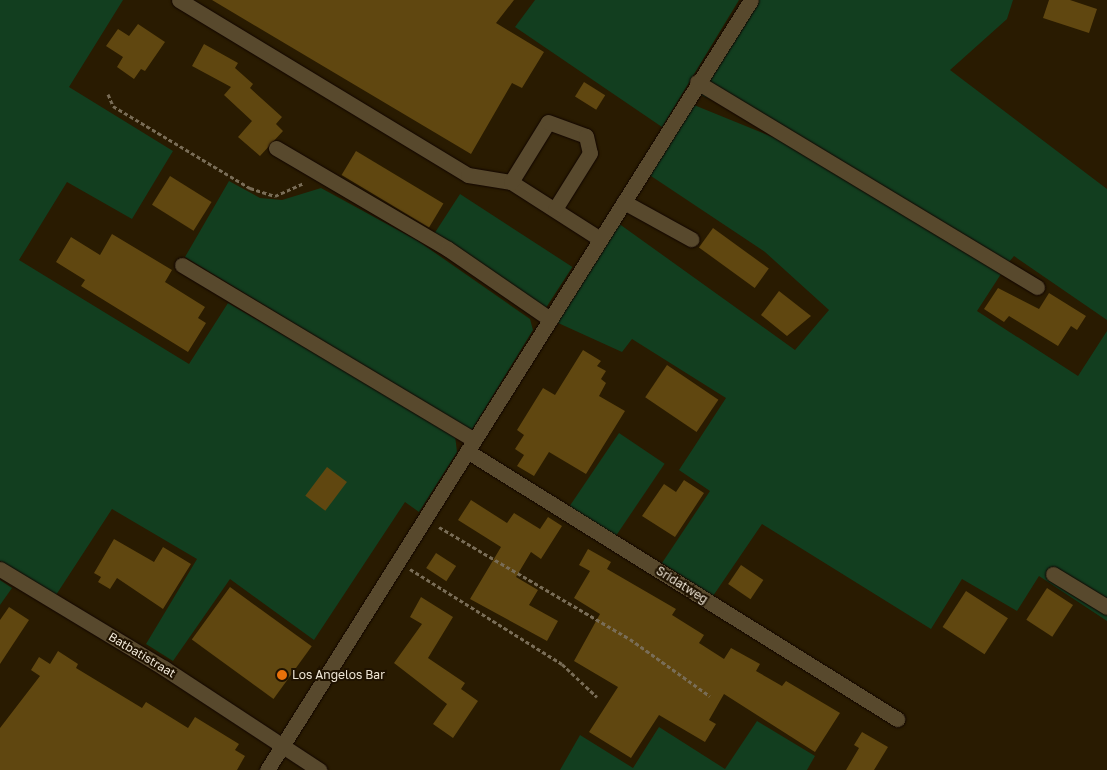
<!DOCTYPE html>
<html>
<head>
<meta charset="utf-8">
<style>
	body { margin:0 }
	#map { position:relative; width:1107px; height:770px; overflow:hidden; background:#291b01; font-family:"Golos Text",sans-serif }
	div>[style] { position:absolute }
	.green>* { inset:0; background:#123e1f; transform-origin:0 0 }
	.building>* { inset:0; background:#604710; transform-origin:0 0 }
	.path>* { height:3px; margin-top:-1.5px; transform-origin:0; background:repeating-linear-gradient(90deg,#796d57 0 4px,transparent 0 6.5px) }
	.roads { filter:drop-shadow(0 0 1px #110500) drop-shadow(0 0 1px #110500) }
	.minor>* { height:15px; margin:-7.5px; padding:0 7.5px; transform-origin:7.5px; border-radius:7.5px; background:#58492d }
	.dots>* { width:14px; height:14px; translate:-50% -50%; box-sizing:border-box; border:2px solid #1f1200; border-radius:50% }
	span { translate:-50% -50%; white-space:nowrap; text-align:center; line-height:1.15; -webkit-text-stroke:4px #1f1200; paint-order:stroke }
	.street-label { font-size:12px; color:#efe6d6 }
	.poi-label { font-size:12px; color:#efe6d6 }
	.left { translate:0 -50%; text-align:left }
</style>
</head>
<body>
<div id="map">
	<div class="green">
		<i style="clip-path:polygon(0 0,123px 0,69px 87px,173px 151px,132px 219px,67px 182px,19px 260px,189px 364px,228px 303px,455px 435px,457px 452px,419px 512px,405px 502px,314px 640px,230px 579px,173px 661px,146px 644px,197px 559px,112px 509px,56px 595px,0 561px)"></i>
		<i style="clip-path:polygon(535px 0,739px 0,662px 127px,515px 27px)"></i>
		<i style="clip-path:polygon(757px 0,1013px 0,1007px 19px,950px 70px,1107px 189px,1107px 320px,1014px 256px,1009px 262px,800px 136px,698px 94px)"></i>
		<i style="clip-path:polygon(694px 105px,790px 144px,1001px 274px,977px 311px,1078px 376px,1107px 331px,1107px 621px,1039px 576px,1017px 611px,962px 579px,931px 629px,762px 524px,713px 596px,662px 563px,710px 491px,679px 470px,726px 398px,632px 339px,622px 352px,556px 322px,618px 223px,795px 350px,829px 310px,765px 252px,648px 174px)"></i>
		<i style="clip-path:polygon(229px 181px,260px 198px,282px 200px,321px 188px,418px 241px,530px 319px,533px 330px,471px 431px,185px 257px)"></i>
		<i style="left:460px;top:194px;width:134px;height:50px;rotate:33deg"></i>
		<i style="left:619px;top:433px;width:55px;height:89px;rotate:34deg"></i>
		<i style="clip-path:polygon(0 580px,12px 588px,0 605px)"></i>
		<i style="clip-path:polygon(757px 721px,815px 756px,807px 770px,560px 770px,580px 735px,633px 768px,659px 727px,725px 769px)"></i>
	</div>
	<div class="building">
		<i style="clip-path:polygon(212px 0,514px 0,496px 23px,544px 52px,522px 88px,512px 83px,471px 154px)"></i>
		<i style="clip-path:polygon(1049px 0,1070px 0,1097px 9px,1089px 33px,1043px 18px)"></i>
		<i style="clip-path:polygon(138px 24px,165px 42px,145px 71px,141px 69px,134px 79px,117px 67px,123px 57px,106px 46px,118px 29px,129px 36px)"></i>
		<i style="clip-path:polygon(204px 44px,238px 63px,235px 68px,253px 84px,250px 88px,282px 117px,276px 124px,283px 131px,260px 156px,238px 137px,252px 121px,224px 95px,231px 87px,192px 66px)"></i>
		<i style="left:584px;top:82px;width:25px;height:17px;rotate:32deg"></i>
		<i style="left:356px;top:151px;width:102px;height:28px;rotate:31deg"></i>
		<i style="left:170px;top:176px;width:49px;height:34px;rotate:32deg"></i>
		<i style="left:713px;top:228px;width:69px;height:24px;rotate:36deg"></i>
		<i style="clip-path:polygon(112px 234px,172px 270px,165px 282px,205px 307px,198px 318px,206px 323px,188px 352px,81px 286px,85px 280px,56px 262px,71px 237px,100px 255px)"></i>
		<i style="clip-path:polygon(998px 288px,1039px 309px,1049px 293px,1086px 316px,1077px 330px,1071px 326px,1058px 346px,1009px 316px,1004px 322px,984px 309px)"></i>
		<i style="clip-path:polygon(779px 291px,811px 316px,787px 336px,761px 315px)"></i>
		<i style="clip-path:polygon(583px 350px,601px 361px,597px 366px,606px 371px,601px 379px,606px 383px,599px 396px,625px 411px,586px 474px,549px 452px,534px 476px,517px 466px,524px 455px,515px 449px,524px 435px,517px 430px,543px 388px,555px 395px)"></i>
		<i style="left:667px;top:365px;width:62px;height:39px;rotate:34deg"></i>
		<i style="left:327px;top:467px;width:25px;height:36px;rotate:37deg"></i>
		<i style="clip-path:polygon(684px 480px,704px 493px,675px 537px,642px 516px,664px 484px,676px 492px)"></i>
		<i style="clip-path:polygon(471px 500px,507px 523px,514px 513px,540px 529px,548px 517px,562px 526px,541px 559px,531px 552px,516px 577px,538px 590px,529px 605px,558px 621px,547px 641px,470px 599px,501px 547px,458px 520px)"></i>
		<i style="clip-path:polygon(114px 539px,154px 562px,163px 547px,191px 564px,163px 609px,117px 578px,110px 589px,98px 582px,101px 577px,94px 573px)"></i>
		<i style="clip-path:polygon(588px 549px,611px 562px,607px 569px,676px 609px,672px 615px,704px 635px,699px 643px,724px 659px,731px 648px,760px 664px,756px 671px,782px 686px,786px 681px,840px 713px,815px 752px,724px 694px,709px 720px,716px 724px,705px 742px,659px 715px,631px 758px,589px 732px,618px 687px,574px 661px,600px 614px,574px 598px,590px 571px,579px 565px)"></i>
		<i style="left:436px;top:553px;width:24px;height:18px;rotate:33deg"></i>
		<i style="left:741px;top:565px;width:27px;height:23px;rotate:34deg"></i>
		<i style="left:230px;top:587px;width:101px;height:65px;rotate:36deg"></i>
		<i style="left:1047px;top:588px;width:31px;height:38px;rotate:33deg"></i>
		<i style="left:966px;top:591px;width:50px;height:43px;rotate:33deg"></i>
		<i style="clip-path:polygon(421px 597px,453px 617px,428px 658px,465px 683px,461px 689px,478px 701px,453px 738px,433px 724px,447px 704px,394px 663px,422px 624px,410px 617px)"></i>
		<i style="clip-path:polygon(9px 607px,29px 620px,0 664px,0 620px)"></i>
		<i style="clip-path:polygon(58px 651px,78px 664px,76px 668px,142px 708px,146px 702px,188px 728px,195px 717px,239px 744px,235px 750px,245px 756px,237px 770px,0 770px,0 728px,40px 676px,31px 670px,39px 657px,50px 664px)"></i>
		<i style="clip-path:polygon(862px 732px,888px 747px,874px 770px,846px 770px,859px 748px,854px 745px)"></i>
	</div>
	<div class="path">
		<i style="left:108px;top:94px;width:13px;rotate:67deg"></i>
		<i style="left:113px;top:106px;width:160px;rotate:30.9deg"></i>
		<i style="left:250px;top:188px;width:26px;rotate:18deg"></i>
		<i style="left:275px;top:196px;width:32px;rotate:-24deg"></i>
		<i style="left:439px;top:527px;width:221px;rotate:30.4deg"></i>
		<i style="left:630px;top:639px;width:98px;rotate:35.5deg"></i>
		<i style="left:410px;top:569px;width:179px;rotate:32deg"></i>
		<i style="left:562px;top:664px;width:48px;rotate:43.3deg"></i>
	</div>
	<div class="roads">
		<div class="minor">
			<i style="left:179px;top:0;width:338px;rotate:31.2deg"></i>
			<i style="left:468px;top:175px;width:44px;rotate:9.2deg"></i>
			<i style="left:511px;top:182px;width:106px;rotate:32.6deg"></i>
			<i style="left:697px;top:82px;width:397px;rotate:31.1deg"></i>
			<i style="left:276px;top:148px;width:199px;rotate:30.4deg"></i>
			<i style="left:448px;top:249px;width:124px;rotate:34.5deg"></i>
			<i style="left:511px;top:182px;width:70px;rotate:-58.3deg"></i>
			<i style="left:548px;top:122px;width:40px;rotate:20.2deg"></i>
			<i style="left:586px;top:136px;width:17px;rotate:77deg"></i>
			<i style="left:590px;top:153px;width:66px;rotate:122deg"></i>
			<i style="left:624px;top:202px;width:77px;rotate:28.9deg"></i>
			<i style="left:182px;top:265px;width:340px;rotate:30.9deg"></i>
			<i style="left:467px;top:451px;width:507px;rotate:31.93deg"></i>
			<i style="left:0;top:569px;width:192px;rotate:31.1deg"></i>
			<i style="left:164px;top:668px;width:186px;rotate:33.3deg"></i>
			<i style="left:1053px;top:574px;width:63px;rotate:31.4deg"></i>
			<i style="left:267px;top:770px;width:909px;rotate:-57.85deg"></i>
		</div>
	</div>
	<div class="dots">
		<i style="left:282px;top:675px;background:#e8710a"></i>
	</div>
	<div class="street-label">
		<span style="left:682px;top:585px;rotate:32deg">Sridatweg</span>
		<span style="left:142px;top:655px;rotate:31deg">Batbatistraat</span>
	</div>
	<div class="poi-label">
		<span class="left" style="left:292px;top:675px">Los Angelos Bar</span>
	</div>
</div>
</body>
</html>
